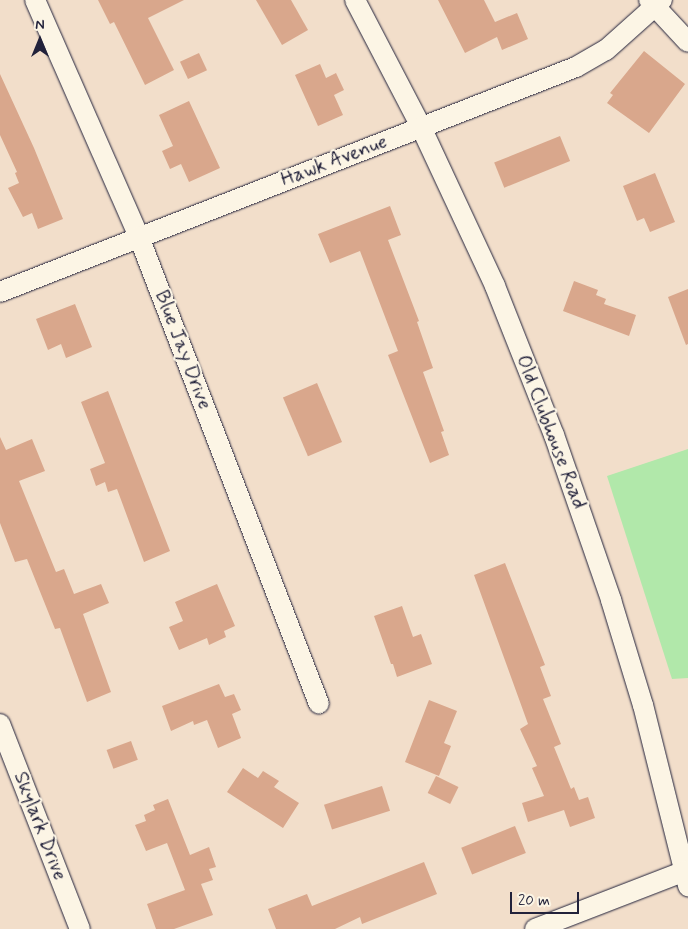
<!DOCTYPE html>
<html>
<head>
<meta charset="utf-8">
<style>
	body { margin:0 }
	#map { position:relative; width:688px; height:929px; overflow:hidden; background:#f2deca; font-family:Mynerve,sans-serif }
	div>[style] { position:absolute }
	.green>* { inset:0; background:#b1e8aa }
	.building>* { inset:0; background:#d9a78c; transform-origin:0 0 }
	.roads { filter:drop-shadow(0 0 1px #22223b) drop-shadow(0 0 1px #22223b) }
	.street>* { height:20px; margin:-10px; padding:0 10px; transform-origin:10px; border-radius:10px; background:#fcf5e5 }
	span { translate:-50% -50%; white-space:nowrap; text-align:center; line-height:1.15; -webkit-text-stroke:4.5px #fcf5e5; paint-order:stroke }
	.street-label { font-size:20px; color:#22223b }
	.north { position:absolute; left:15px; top:15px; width:50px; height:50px; -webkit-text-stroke:4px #fcf5e5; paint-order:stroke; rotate:0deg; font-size:14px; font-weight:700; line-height:20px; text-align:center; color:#22223b }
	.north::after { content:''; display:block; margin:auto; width:18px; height:22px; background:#22223b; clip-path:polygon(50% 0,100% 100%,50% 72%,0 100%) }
	.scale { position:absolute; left:510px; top:892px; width:69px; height:22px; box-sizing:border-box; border:2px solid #22223b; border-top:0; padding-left:6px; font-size:15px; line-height:18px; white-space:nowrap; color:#22223b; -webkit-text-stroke:4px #fcf5e5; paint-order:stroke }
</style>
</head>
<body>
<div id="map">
	<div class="green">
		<i style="clip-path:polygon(688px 449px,688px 678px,672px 679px,607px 476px)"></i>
	</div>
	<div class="building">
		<i style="clip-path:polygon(98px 0,184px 0,148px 18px,174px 70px,145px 85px,114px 22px,110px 24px)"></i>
		<i style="clip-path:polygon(256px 0,291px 0,308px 30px,282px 45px)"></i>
		<i style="clip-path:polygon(438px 0,484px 0,495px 22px,517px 13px,528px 39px,502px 50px,497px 37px,465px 53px)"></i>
		<i style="clip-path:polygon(644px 51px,685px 84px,649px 133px,607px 103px,613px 95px,610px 93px)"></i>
		<i style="left:199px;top:53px;width:19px;height:21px;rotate:65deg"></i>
		<i style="clip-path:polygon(320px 64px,326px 78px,336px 73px,344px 90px,334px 95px,343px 115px,318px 126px,295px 75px)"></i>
		<i style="clip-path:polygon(0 74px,34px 148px,63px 219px,38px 229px,32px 213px,23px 217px,8px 188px,19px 183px,15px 173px,17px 172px,0 135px)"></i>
		<i style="clip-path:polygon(189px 101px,220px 168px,189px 182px,181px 164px,170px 169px,162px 151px,173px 146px,159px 115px)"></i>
		<i style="left:560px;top:136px;width:27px;height:71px;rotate:68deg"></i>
		<i style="clip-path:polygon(655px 173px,675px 222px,650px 232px,644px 218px,637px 221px,623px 186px)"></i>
		<i style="clip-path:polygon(390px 206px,401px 235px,388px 240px,419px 321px,417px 322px,433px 368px,423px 372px,444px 431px,441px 432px,449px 455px,430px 463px,388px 355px,398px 351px,360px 251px,330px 263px,318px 234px)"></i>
		<i style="clip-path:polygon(574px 281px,598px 290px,596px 295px,606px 299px,604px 304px,636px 315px,629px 336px,563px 311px)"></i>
		<i style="clip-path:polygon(688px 289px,688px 344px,686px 345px,668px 297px)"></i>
		<i style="clip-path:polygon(75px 304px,92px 347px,66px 358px,61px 344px,48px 350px,36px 319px)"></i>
		<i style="left:317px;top:383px;width:64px;height:37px;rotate:67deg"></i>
		<i style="clip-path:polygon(108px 391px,170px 551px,144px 562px,117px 489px,108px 492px,105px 482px,96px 486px,90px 469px,105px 463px,81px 402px)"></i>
		<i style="clip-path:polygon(0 437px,6px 450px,32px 439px,45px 471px,19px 481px,56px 572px,64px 569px,74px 594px,101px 584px,109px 603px,83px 614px,111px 692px,87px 702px,60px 628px,55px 629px,27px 559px,15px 562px,0 523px)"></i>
		<i style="clip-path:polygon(505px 563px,545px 665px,540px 667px,551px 696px,543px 699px,561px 744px,554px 747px,571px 789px,574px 787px,579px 800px,588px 797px,595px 818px,570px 827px,564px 810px,528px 822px,522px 803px,544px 796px,532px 768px,537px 766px,520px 729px,528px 724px,474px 575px)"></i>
		<i style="clip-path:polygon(217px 584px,235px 626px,224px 631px,226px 637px,209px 645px,207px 638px,179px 650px,169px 627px,183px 621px,175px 602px)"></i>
		<i style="clip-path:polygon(402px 606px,413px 637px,421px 634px,432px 664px,397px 677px,393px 664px,391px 664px,374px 616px)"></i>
		<i style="clip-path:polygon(219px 684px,225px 697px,234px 694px,241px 710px,232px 714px,241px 738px,218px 748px,207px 720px,194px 725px,193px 721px,171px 731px,162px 706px)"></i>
		<i style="clip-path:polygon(429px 700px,457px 711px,444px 743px,451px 746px,439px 776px,405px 762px)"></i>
		<i style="left:131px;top:741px;width:20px;height:26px;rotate:70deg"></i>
		<i style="clip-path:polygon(243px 768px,258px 778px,263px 771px,279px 781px,274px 787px,299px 803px,283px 828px,227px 792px)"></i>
		<i style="left:436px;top:776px;width:25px;height:19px;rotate:26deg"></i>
		<i style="left:382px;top:786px;width:26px;height:61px;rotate:72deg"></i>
		<i style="clip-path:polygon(168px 799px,190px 855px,209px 847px,216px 867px,209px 869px,213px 880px,201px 884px,213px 915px,174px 929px,156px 929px,147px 904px,185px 890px,167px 843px,146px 851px,135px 825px,146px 821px,144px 815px,155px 810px,153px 805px)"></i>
		<i style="left:515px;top:826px;width:29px;height:58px;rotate:68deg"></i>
		<i style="clip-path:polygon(424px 862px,437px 894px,362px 924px,360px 917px,335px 929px,276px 929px,268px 909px,307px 894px,312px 906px)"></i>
	</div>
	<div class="roads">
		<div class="street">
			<i style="left:35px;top:0;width:259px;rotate:66.3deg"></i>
			<i style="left:139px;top:237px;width:500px;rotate:68.92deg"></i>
			<i style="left:355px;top:0;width:143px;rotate:62.5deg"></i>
			<i style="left:421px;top:127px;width:175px;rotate:65deg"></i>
			<i style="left:495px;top:286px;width:160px;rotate:68.4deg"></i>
			<i style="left:554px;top:435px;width:175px;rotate:70.9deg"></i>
			<i style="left:611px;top:600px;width:110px;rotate:73.1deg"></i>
			<i style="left:643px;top:705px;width:187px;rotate:76deg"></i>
			<i style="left:649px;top:0;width:57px;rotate:47.1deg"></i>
			<i style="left:0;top:292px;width:618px;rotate:-21.34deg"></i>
			<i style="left:576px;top:67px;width:34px;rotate:-30deg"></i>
			<i style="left:606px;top:50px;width:75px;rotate:-41.8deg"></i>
			<i style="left:0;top:724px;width:220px;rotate:68.7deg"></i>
			<i style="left:535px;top:929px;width:161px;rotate:-21.1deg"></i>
		</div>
	</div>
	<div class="street-label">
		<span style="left:334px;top:161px;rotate:-21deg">Hawk Avenue</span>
		<span style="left:183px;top:350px;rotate:69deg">Blue Jay Drive</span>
		<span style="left:551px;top:432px;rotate:69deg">Old Clubhouse Road</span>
		<span style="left:40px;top:826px;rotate:69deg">Skylark Drive</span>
	</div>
	<div class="north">N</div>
	<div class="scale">20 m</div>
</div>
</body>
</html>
